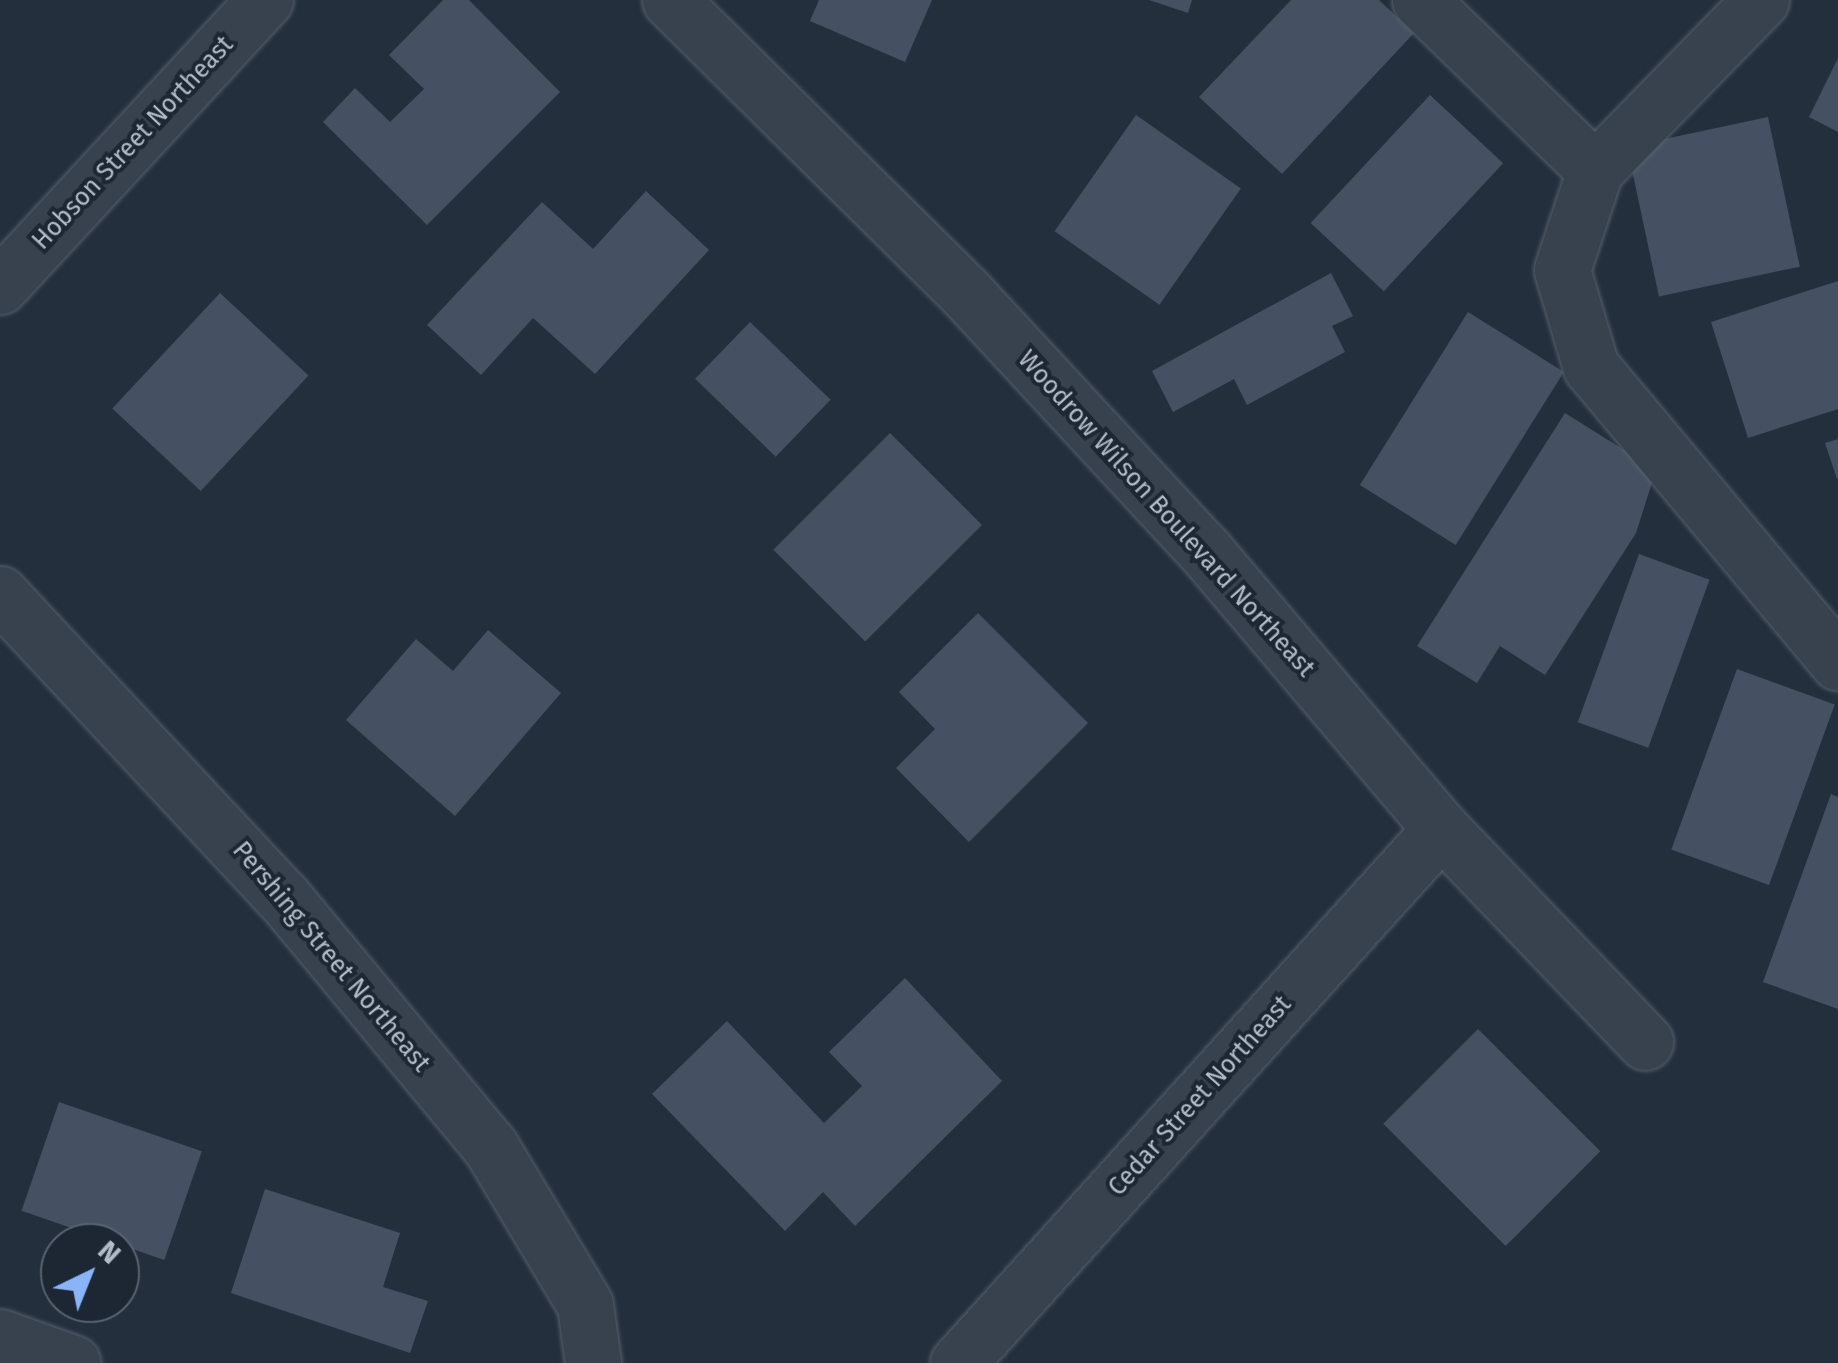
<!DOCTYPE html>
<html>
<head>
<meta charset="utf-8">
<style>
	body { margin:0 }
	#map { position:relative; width:1838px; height:1363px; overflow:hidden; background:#242f3e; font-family:"Fira Sans",sans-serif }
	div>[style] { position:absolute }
	.building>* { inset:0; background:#455162; transform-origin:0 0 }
	.roads { filter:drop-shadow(0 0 2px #565f6c) drop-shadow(0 0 2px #565f6c) }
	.minor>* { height:55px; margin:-27.5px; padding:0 27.5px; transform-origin:27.5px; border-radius:27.5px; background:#38414e }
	span { translate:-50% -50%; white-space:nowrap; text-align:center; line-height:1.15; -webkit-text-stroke:8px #1d2633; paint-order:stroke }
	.street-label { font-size:25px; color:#b4bcc9 }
	.north { position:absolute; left:40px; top:1223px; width:100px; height:100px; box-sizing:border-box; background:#1d2633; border:2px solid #59626f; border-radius:50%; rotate:43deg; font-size:28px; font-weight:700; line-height:40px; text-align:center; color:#b4bcc9 }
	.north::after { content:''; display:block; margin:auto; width:35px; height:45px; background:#8ab4f8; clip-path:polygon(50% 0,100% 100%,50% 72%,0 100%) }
</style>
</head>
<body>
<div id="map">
	<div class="building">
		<i style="clip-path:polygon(443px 0,469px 0,560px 92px,427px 225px,323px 122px,355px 88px,390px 122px,424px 89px,389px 55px)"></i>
		<i style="clip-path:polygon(819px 0,932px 0,905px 62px,810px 21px)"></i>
		<i style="clip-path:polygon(1149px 0,1192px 0,1188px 13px)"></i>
		<i style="clip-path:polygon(1291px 0,1379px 0,1414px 33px,1282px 174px,1199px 97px)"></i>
		<i style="clip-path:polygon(1838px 58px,1838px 132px,1809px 117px)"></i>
		<i style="left:1430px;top:95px;width:100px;height:175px;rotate:43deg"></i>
		<i style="left:1136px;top:115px;width:128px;height:142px;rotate:35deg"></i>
		<i style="left:1768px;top:117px;width:153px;height:144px;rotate:78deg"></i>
		<i style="clip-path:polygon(646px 191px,709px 250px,595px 374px,533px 318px,481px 375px,427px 325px,542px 202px,593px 249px)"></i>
		<i style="clip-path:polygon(1331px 273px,1353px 316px,1332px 326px,1345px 352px,1247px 405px,1234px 379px,1173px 412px,1152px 371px)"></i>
		<i style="clip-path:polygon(1838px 281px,1838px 409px,1748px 438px,1711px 322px)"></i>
		<i style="left:220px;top:293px;width:121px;height:158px;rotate:43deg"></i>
		<i style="left:1468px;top:312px;width:113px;height:204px;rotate:32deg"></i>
		<i style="left:750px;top:322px;width:112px;height:79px;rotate:44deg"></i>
		<i style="clip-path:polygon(1565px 413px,1656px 470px,1636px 533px,1545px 675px,1500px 646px,1477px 683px,1417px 646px)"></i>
		<i style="left:890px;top:433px;width:130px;height:165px;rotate:45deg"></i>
		<i style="clip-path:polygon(1838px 439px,1838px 479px,1837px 479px,1825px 443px)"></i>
		<i style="left:1639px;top:554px;width:75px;height:179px;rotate:20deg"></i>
		<i style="clip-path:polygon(978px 613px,1088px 723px,969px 842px,896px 768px,935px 729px,899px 692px)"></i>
		<i style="clip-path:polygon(488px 630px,561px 693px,455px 816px,346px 720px,416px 639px,453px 671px)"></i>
		<i style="left:1737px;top:669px;width:104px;height:192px;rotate:20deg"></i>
		<i style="clip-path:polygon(1831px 794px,1838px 797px,1838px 1009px,1763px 982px)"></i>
		<i style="clip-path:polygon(905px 978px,1002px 1081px,855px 1226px,823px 1192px,785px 1231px,652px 1094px,727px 1021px,824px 1123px,862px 1086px,829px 1052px)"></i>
		<i style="left:1478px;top:1029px;width:173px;height:134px;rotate:45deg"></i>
		<i style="left:59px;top:1102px;width:151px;height:115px;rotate:19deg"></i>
		<i style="clip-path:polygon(265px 1189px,400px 1233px,383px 1287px,428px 1301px,410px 1353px,231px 1293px)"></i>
	</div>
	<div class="roads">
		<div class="minor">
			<i style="left:670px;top:0;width:416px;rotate:44.7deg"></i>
			<i style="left:966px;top:293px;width:353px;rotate:47.2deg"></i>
			<i style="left:1206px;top:552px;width:363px;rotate:49.7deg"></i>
			<i style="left:1441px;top:829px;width:295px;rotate:46.2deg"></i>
			<i style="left:1420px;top:0;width:244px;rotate:44.2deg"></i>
			<i style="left:1761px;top:0;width:238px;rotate:134.3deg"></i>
			<i style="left:1595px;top:170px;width:105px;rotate:108.3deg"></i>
			<i style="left:1562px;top:270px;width:101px;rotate:73.4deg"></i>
			<i style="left:1591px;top:367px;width:385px;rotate:50.1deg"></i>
			<i style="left:0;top:286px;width:390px;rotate:-47.2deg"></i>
			<i style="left:0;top:594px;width:415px;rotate:47deg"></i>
			<i style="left:283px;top:897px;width:324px;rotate:50.3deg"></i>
			<i style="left:490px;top:1146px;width:185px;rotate:59.1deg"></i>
			<i style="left:585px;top:1305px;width:59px;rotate:82.1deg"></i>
			<i style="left:0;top:1337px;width:77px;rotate:19.6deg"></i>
			<i style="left:958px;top:1363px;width:720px;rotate:-47.87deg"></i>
		</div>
	</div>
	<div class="street-label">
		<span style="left:133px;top:143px;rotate:-47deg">Hobson Street Northeast</span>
		<span style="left:1166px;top:514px;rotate:48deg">Woodrow Wilson Boulevard Northeast</span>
		<span style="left:331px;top:957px;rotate:50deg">Pershing Street Northeast</span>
		<span style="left:1200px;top:1096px;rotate:-48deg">Cedar Street Northeast</span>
	</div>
	<div class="north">N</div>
</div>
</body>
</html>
